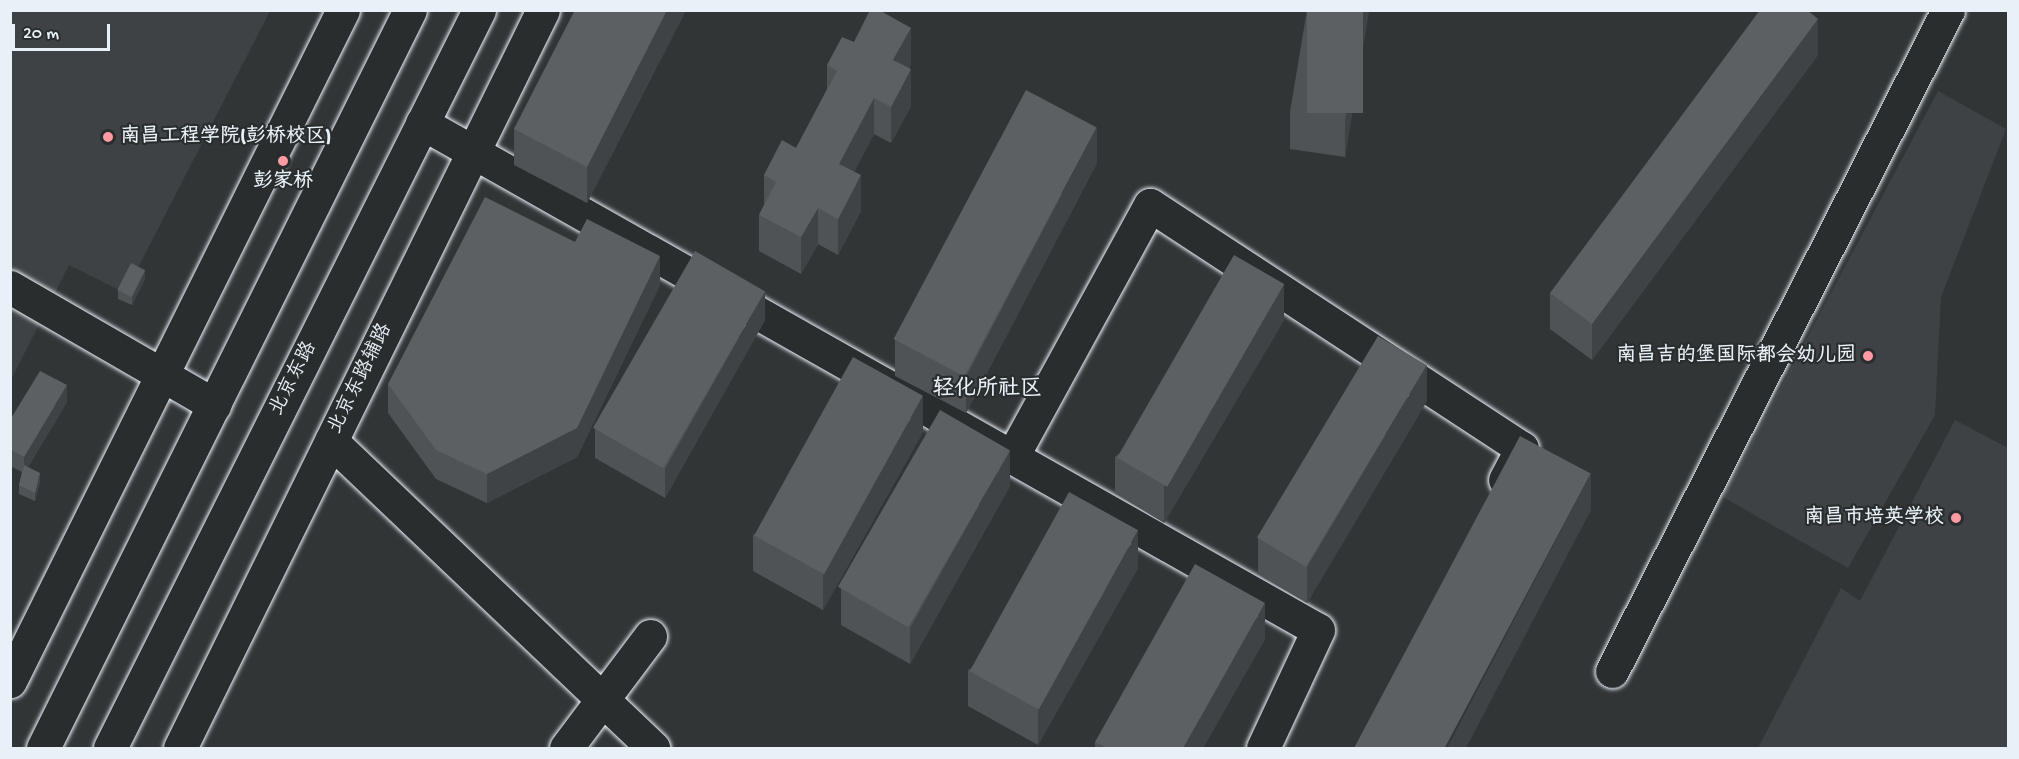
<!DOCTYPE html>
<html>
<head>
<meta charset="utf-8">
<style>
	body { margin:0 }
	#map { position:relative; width:2019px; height:759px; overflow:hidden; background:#323536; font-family:"Gochi Hand","LXGW WenKai TC",sans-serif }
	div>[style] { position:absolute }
	.built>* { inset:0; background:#3f4244 }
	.roads { filter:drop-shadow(0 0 2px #e8f1f8) drop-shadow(0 0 2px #e8f1f8) }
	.minor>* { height:33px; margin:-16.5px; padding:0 16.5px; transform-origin:16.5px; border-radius:16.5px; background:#2a2d2e }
	.major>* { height:33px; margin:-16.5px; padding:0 16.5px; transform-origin:16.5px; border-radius:16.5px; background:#2a2d2e }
	.wall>* { inset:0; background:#4f5355 }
	.shaded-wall>* { inset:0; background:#404345 }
	.building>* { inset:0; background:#5c6063; transform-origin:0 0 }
	.dots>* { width:16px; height:16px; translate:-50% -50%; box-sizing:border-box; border:3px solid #2a2d2e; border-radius:50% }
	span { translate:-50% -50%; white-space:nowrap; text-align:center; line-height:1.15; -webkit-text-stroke:4.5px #2a2d2e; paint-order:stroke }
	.poi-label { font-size:20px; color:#e8f1f8; font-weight:700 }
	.left { translate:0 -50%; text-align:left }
	.right { translate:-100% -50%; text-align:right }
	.street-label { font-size:20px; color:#e8f1f8 }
	.quarter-label { font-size:22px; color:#e8f1f8; font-weight:700 }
	.frame { position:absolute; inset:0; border:12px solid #e8f1f8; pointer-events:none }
	.scale { position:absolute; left:12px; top:24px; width:98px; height:27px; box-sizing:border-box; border:3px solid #e8f1f8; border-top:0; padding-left:8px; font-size:18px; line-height:21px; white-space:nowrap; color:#e8f1f8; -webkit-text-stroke:4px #2a2d2e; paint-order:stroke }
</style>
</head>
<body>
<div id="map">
	<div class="built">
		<i style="clip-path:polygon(11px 11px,270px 11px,125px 293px,69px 265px,11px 380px)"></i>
		<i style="clip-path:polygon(1938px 91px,2006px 129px,1941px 297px,1935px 415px,1848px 568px,1723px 497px)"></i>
		<i style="clip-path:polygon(1955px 420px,2008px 448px,2008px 748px,1758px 748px,1841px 588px,1860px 601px)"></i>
	</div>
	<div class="roads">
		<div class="minor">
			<i style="left:422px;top:123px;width:1029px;rotate:29.5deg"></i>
			<i style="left:1318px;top:630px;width:130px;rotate:115deg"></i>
			<i style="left:10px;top:287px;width:236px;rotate:30deg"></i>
			<i style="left:331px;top:441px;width:445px;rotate:43.6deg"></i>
			<i style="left:1013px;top:455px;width:285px;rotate:-61.3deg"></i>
			<i style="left:1150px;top:205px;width:444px;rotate:33.2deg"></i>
			<i style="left:1522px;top:448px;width:36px;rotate:118deg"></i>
			<i style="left:1612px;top:671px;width:741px;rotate:-63.05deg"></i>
			<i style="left:566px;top:748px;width:140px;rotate:-53.1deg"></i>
		</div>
		<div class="major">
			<i style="left:10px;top:681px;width:749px;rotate:-63.61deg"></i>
			<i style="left:43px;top:748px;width:824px;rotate:-63.56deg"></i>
			<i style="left:110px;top:748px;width:825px;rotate:-63.43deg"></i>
			<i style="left:180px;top:748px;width:822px;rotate:-63.81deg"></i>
		</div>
	</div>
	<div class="wall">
		<i style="clip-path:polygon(575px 10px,686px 10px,587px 203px,514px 165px,514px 129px)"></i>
		<i style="clip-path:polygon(1307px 10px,1369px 10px,1345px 157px,1290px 149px,1290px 112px)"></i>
		<i style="clip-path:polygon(1818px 55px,1592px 360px,1550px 329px,1550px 293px)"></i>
		<i style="clip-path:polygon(911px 64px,909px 68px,911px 106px,891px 143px,874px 134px,854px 172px,861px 211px,838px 255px,818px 244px,801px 274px,759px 251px,759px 215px,764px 205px,764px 175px,796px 148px,827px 89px,827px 65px)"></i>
		<i style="clip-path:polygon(1097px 163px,966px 413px,895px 376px,895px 340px)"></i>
		<i style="clip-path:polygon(145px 279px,132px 305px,118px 299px,118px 290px)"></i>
		<i style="clip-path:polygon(660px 285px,577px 457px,487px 503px,436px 479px,388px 413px,388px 384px)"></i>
		<i style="clip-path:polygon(765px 320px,665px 498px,595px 458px,595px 429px)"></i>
		<i style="clip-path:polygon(1284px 320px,1164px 523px,1115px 493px,1115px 457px)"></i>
		<i style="clip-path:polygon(1427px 401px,1307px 603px,1258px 574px,1258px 538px)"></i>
		<i style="clip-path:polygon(67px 402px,28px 467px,40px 482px,35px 501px,19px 494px,19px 485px,22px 472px,10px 466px,10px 420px)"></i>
		<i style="clip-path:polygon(923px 432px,823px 610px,753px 571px,753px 535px)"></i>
		<i style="clip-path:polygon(1010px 486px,910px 664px,841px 625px,841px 588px)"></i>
		<i style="clip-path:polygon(1138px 568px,1038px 745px,968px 706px,968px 670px)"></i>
		<i style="clip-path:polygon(1265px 639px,1203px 748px,1095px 748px,1095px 742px)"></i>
	</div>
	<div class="shaded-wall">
		<i style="clip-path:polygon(667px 10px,686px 10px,587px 203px,587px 167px)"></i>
		<i style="clip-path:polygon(1363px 10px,1369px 10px,1345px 157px,1345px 121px)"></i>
		<i style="clip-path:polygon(1818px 19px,1818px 55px,1592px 360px,1592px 324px)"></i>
		<i style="clip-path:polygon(911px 28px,911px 64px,893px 96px,893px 60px)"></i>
		<i style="clip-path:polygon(911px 69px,911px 106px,891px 143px,891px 107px)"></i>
		<i style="clip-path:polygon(874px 98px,874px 134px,839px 200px,839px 164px)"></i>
		<i style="clip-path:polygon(1097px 127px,1097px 163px,966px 413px,966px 377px)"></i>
		<i style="clip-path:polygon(861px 175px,861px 211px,838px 255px,838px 219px)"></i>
		<i style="clip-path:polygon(818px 208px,818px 244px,801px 274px,801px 237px)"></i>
		<i style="clip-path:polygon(660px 256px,660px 285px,577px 457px,487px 503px,487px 474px)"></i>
		<i style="clip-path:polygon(145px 270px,145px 279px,132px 305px,132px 297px)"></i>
		<i style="clip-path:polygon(1284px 284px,1284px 320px,1164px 523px,1164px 487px)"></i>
		<i style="clip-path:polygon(765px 291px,765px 320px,665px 498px,665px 469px)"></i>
		<i style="clip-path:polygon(1427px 365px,1427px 401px,1307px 603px,1307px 567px)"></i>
		<i style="clip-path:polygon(67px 385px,67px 402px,24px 473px,24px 457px)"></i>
		<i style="clip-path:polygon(923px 396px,923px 432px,823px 610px,823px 574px)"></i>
		<i style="clip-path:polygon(1010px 450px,1010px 486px,910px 664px,910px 628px)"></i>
		<i style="clip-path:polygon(40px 473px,40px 482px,35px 501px,35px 493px)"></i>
		<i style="clip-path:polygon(1591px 473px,1591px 510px,1466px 748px,1447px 748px)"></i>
		<i style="clip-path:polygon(1138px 531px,1138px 568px,1038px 745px,1038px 709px)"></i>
		<i style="clip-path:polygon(1265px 603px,1265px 639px,1203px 748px,1183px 748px)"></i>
	</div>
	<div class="building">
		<i style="clip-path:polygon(575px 10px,667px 10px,587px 167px,514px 129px)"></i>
		<i style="clip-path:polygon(870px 10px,879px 10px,911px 28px,893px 60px,911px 69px,891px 107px,874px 98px,839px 164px,861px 175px,838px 219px,818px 208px,801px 237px,759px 215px,776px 182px,764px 175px,782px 140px,796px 148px,837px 71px,827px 65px,842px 37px,854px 42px)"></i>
		<i style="left:1307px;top:10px;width:56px;height:103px"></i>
		<i style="clip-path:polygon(1760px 10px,1807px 10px,1818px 19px,1592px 324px,1550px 293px)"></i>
		<i style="left:1026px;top:90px;width:80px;height:282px;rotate:28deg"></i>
		<i style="clip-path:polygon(485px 197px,575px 242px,587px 219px,660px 256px,577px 428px,487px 474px,436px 450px,388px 384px)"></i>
		<i style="left:695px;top:251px;width:81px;height:204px;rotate:30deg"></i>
		<i style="left:1234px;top:255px;width:58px;height:234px;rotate:30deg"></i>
		<i style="left:131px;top:263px;width:16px;height:30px;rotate:27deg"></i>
		<i style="left:1378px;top:336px;width:57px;height:235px;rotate:31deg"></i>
		<i style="left:853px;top:357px;width:80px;height:204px;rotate:29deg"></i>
		<i style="clip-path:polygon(40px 371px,67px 385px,24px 457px,10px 449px,10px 420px)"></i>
		<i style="left:940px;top:410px;width:81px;height:204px;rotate:30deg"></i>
		<i style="left:1520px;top:436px;width:80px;height:352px;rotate:28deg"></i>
		<i style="clip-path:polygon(24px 465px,40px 473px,35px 493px,19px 485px)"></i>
		<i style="left:1069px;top:492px;width:79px;height:205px;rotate:29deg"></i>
		<i style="clip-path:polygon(1195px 564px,1265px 603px,1183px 748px,1107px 748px,1095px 742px)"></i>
	</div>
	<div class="dots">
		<i style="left:108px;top:137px;background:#ff9aa2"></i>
		<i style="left:283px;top:161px;background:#ff9aa2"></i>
		<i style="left:1868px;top:356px;background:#ff9aa2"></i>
		<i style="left:1956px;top:518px;background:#ff9aa2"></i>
	</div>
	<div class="poi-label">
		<span class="left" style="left:120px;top:137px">南昌工程学院(彭桥校区)</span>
		<span style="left:283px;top:182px">彭家桥</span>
		<span class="right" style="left:1856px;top:356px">南昌吉的堡国际都会幼儿园</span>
		<span class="right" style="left:1944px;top:518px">南昌市培英学校</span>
	</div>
	<div class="street-label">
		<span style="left:294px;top:379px;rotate:-63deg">北京东路</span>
		<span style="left:361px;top:379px;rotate:-64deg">北京东路辅路</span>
	</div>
	<div class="quarter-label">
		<span style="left:987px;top:391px">轻化所社区</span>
	</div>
	<div class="frame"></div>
	<div class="scale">20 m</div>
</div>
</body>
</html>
